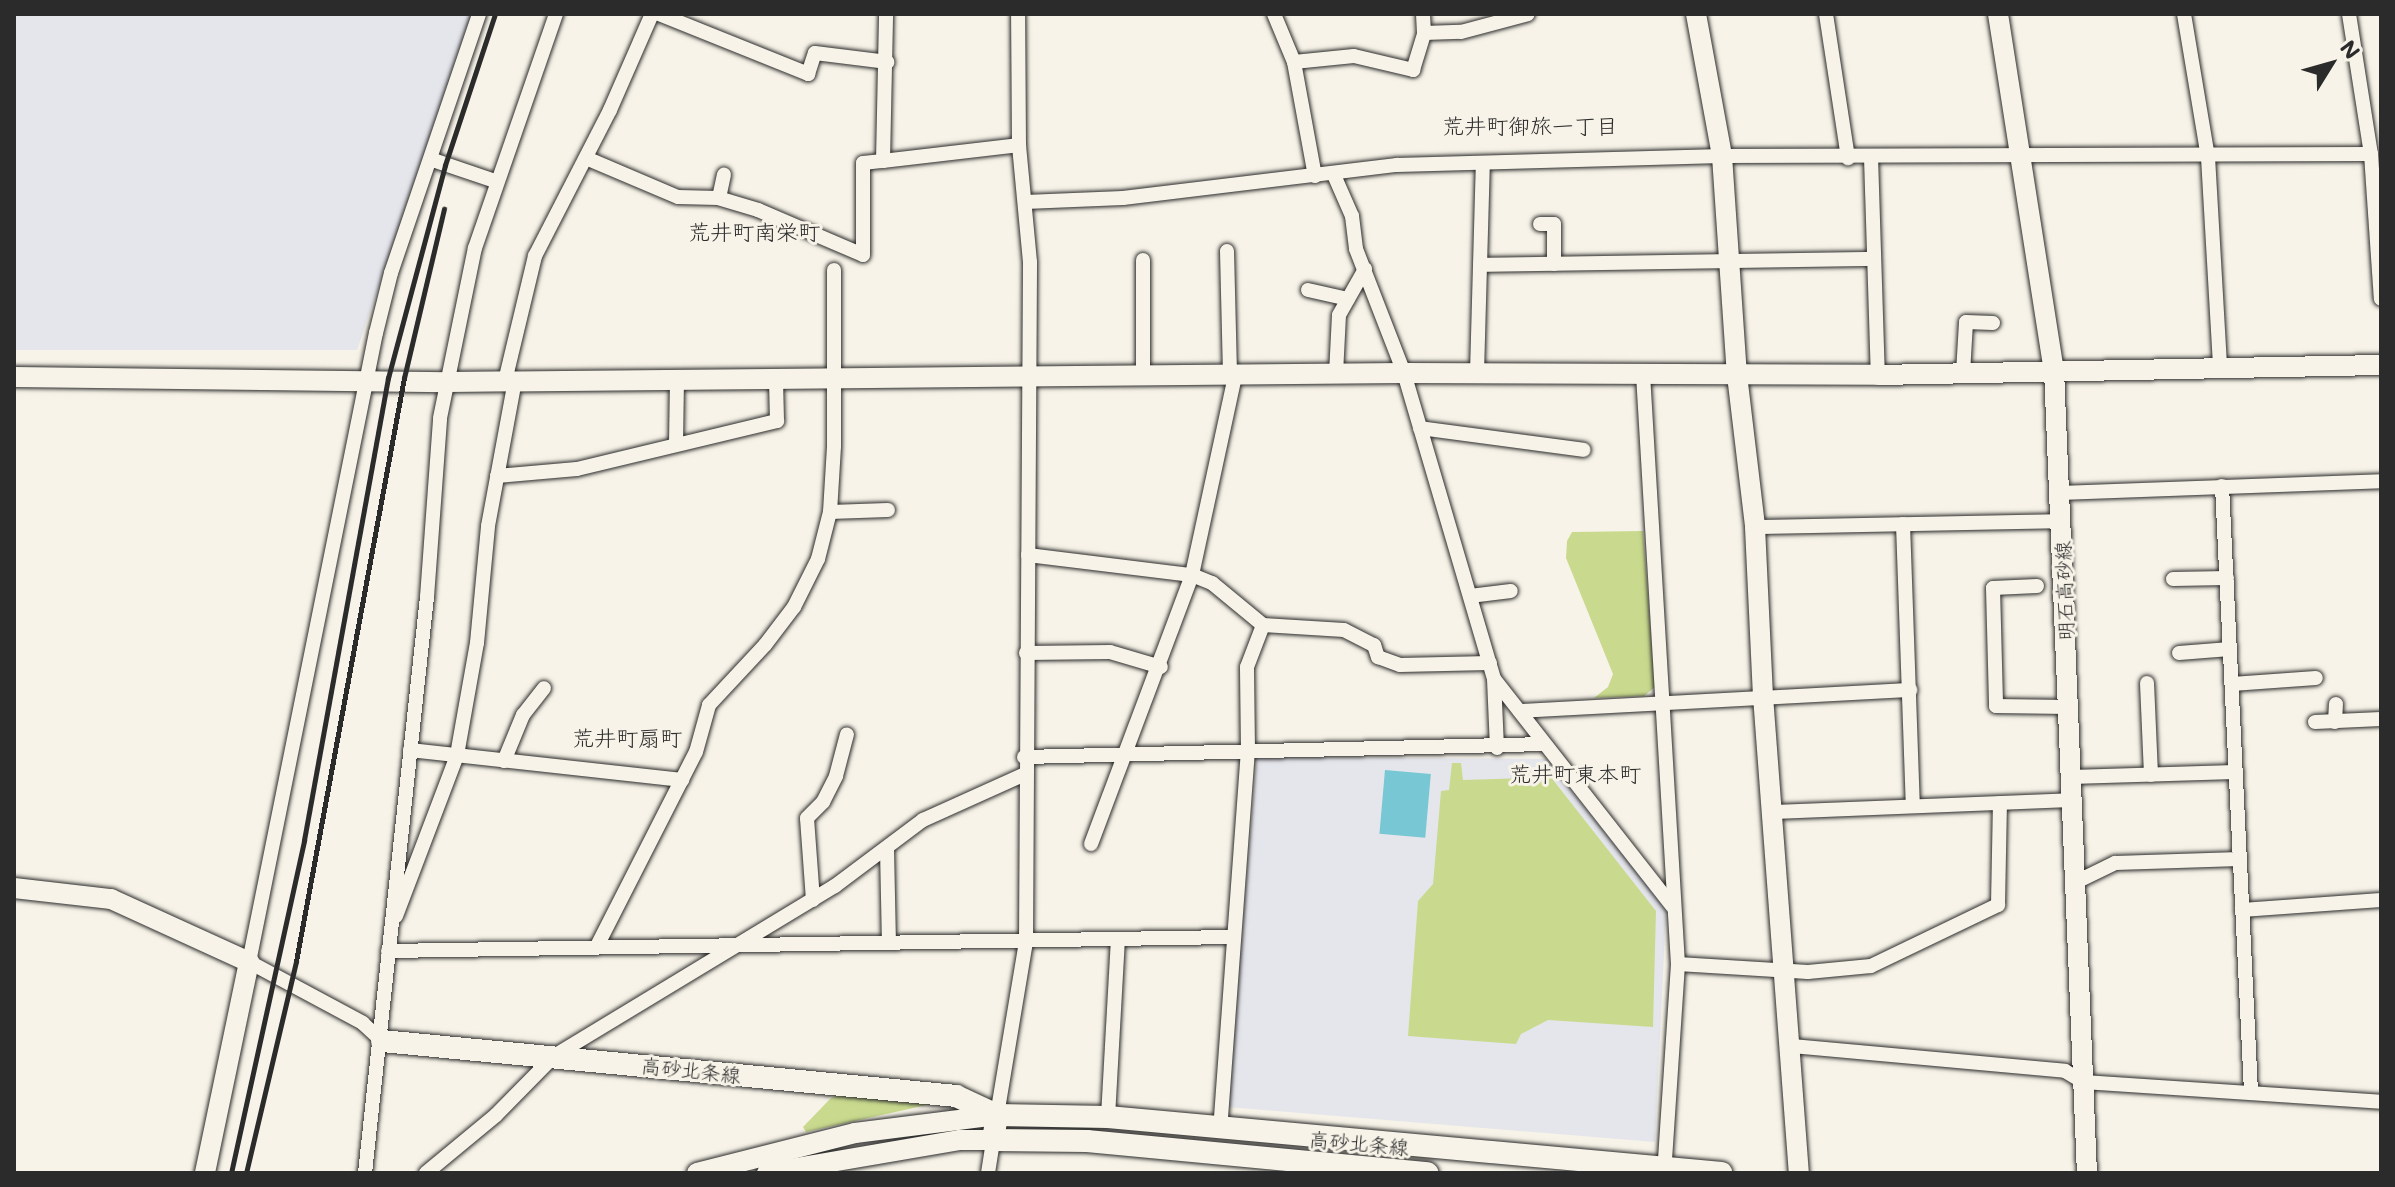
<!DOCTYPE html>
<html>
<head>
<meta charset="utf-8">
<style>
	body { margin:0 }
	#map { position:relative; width:2395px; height:1187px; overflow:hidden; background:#f7f3e8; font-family:Mali,"Klee One",sans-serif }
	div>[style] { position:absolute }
	.built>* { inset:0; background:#e5e6ec }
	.green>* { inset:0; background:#c9da8e }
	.water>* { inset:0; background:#78c7d4; transform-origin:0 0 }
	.roads { filter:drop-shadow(0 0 2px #2b2b2b) drop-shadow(0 0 2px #2b2b2b) }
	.street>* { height:14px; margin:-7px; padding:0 7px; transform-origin:7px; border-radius:7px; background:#f7f3e8 }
	.secondary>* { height:20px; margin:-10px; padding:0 10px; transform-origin:10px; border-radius:10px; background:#f7f3e8 }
	.primary>* { height:22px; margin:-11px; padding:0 11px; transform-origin:11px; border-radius:11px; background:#f7f3e8 }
	.rail>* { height:5px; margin:-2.5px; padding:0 2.5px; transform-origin:2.5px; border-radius:2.5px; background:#2b2b2b }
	span { translate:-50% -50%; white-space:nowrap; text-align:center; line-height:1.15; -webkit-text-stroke:6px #f7f3e8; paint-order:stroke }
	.street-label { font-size:20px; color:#2b2b2b }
	.neighbourhood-label { font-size:22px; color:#2b2b2b }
	.frame { position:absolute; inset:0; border:16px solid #2b2b2b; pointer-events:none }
	.north { position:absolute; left:2291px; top:24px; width:80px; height:80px; -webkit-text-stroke:6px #f7f3e8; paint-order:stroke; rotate:53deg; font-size:22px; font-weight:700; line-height:32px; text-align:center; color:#2b2b2b }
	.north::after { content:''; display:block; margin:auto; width:28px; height:36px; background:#2b2b2b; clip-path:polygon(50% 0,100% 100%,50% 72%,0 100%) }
</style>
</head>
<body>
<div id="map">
	<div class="built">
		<i style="clip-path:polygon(14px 14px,472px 14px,357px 350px,14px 350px)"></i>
		<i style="clip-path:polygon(1257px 757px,1546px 759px,1666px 910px,1655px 1142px,1227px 1107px)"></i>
	</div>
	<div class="green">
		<i style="clip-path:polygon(1643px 531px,1655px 687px,1644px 696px,1594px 698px,1608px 687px,1613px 674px,1566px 558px,1567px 541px,1572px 532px)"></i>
		<i style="clip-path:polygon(1452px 763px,1461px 763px,1463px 780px,1528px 778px,1536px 785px,1550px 776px,1656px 911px,1653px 1027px,1548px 1020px,1521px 1034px,1516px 1044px,1408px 1036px,1418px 901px,1433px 884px,1441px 791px,1449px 790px)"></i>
		<i style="clip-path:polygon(843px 1093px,940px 1102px,806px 1132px,803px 1127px,831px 1098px)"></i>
	</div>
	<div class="water">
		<i style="left:1385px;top:770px;width:46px;height:64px;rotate:5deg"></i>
	</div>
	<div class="roads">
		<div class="street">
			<i style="left:659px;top:14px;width:161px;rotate:21.9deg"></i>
			<i style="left:808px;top:74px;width:22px;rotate:-72deg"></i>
			<i style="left:815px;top:53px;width:73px;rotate:7.1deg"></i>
			<i style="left:1274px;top:14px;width:52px;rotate:67.4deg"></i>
			<i style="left:1294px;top:62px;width:116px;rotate:79.6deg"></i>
			<i style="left:1423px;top:14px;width:19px;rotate:87deg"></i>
			<i style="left:1424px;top:33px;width:37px;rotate:-2deg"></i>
			<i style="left:1461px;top:32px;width:69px;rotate:-15deg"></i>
			<i style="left:1826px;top:14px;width:146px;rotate:81.3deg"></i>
			<i style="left:2184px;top:14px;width:145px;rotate:80.5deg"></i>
			<i style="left:2208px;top:157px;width:210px;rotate:86.7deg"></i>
			<i style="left:2349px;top:14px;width:142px;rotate:81.1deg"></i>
			<i style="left:2371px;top:154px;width:145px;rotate:86.1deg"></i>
			<i style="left:1294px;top:62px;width:60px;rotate:-5.7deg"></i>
			<i style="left:1354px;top:56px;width:61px;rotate:13.3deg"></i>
			<i style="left:1413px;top:70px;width:39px;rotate:-73deg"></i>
			<i style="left:1871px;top:157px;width:218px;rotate:88.2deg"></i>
			<i style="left:586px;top:158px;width:100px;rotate:23deg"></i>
			<i style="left:678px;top:197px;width:40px;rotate:1.4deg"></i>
			<i style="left:718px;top:198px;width:42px;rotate:16.7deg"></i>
			<i style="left:758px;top:210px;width:114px;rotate:23.2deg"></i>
			<i style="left:433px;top:160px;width:65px;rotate:18.7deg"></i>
			<i style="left:883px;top:161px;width:137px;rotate:-6.7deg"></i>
			<i style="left:1334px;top:175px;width:45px;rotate:66.3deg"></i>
			<i style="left:1352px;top:216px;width:33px;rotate:83deg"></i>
			<i style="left:1356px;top:249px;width:133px;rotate:68.8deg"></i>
			<i style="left:1404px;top:373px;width:319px;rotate:73.6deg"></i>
			<i style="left:1494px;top:679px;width:69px;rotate:87.5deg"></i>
			<i style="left:719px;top:198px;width:24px;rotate:-78deg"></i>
			<i style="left:1025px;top:202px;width:98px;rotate:-2.3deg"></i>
			<i style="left:1123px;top:198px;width:276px;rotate:-6.9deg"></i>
			<i style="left:1397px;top:165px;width:325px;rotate:-1.6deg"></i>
			<i style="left:1722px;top:156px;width:649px;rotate:-0.18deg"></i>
			<i style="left:1540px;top:224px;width:14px"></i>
			<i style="left:1554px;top:224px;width:40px;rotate:90deg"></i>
			<i style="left:1227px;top:251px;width:125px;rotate:88.6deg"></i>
			<i style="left:863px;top:255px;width:92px;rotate:-90deg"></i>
			<i style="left:863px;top:163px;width:20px;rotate:-6deg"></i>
			<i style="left:883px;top:161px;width:147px;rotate:-88.8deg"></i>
			<i style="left:1480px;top:265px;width:394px;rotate:-0.9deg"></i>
			<i style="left:1308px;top:290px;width:41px;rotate:12.7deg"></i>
			<i style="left:1477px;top:373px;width:210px;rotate:-88.4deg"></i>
			<i style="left:1963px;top:373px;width:51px;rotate:-86.6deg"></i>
			<i style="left:1966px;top:322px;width:27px;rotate:2deg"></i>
			<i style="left:1336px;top:374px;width:59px;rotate:-87.1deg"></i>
			<i style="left:1339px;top:315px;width:53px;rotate:-60.5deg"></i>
			<i style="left:1643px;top:374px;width:591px;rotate:86.61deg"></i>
			<i style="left:1678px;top:964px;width:209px;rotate:93.8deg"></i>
			<i style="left:1143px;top:377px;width:117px;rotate:-90deg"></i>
			<i style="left:505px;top:381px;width:129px;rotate:-76.5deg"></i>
			<i style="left:535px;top:256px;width:164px;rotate:-62.8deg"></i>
			<i style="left:610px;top:110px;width:105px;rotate:-66.4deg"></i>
			<i style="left:1420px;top:428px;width:165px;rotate:7.6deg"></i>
			<i style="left:676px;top:444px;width:64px;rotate:-89.1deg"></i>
			<i style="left:497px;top:476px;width:80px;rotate:-5deg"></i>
			<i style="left:577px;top:469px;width:206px;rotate:-13.5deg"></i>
			<i style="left:777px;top:421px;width:41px;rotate:-91.4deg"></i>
			<i style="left:2222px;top:486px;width:607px;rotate:87.26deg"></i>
			<i style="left:2060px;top:493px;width:321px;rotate:-2.1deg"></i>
			<i style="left:830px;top:512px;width:58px;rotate:-2deg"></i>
			<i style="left:1903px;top:524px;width:282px;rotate:88deg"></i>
			<i style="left:1755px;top:527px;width:307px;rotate:-1.1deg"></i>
			<i style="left:1028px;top:555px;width:165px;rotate:7deg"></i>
			<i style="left:1192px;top:575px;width:22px;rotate:22deg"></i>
			<i style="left:1212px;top:583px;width:66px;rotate:39.5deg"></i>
			<i style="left:1263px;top:625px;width:81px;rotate:3.5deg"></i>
			<i style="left:1344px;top:630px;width:34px;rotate:27deg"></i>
			<i style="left:1374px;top:645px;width:13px;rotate:72deg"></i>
			<i style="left:1378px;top:657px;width:23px;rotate:20deg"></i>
			<i style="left:1400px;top:665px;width:90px;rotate:-1.3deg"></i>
			<i style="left:2173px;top:579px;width:54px;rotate:-1.1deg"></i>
			<i style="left:2037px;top:586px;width:44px;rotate:177.4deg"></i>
			<i style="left:1993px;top:588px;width:118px;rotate:88.5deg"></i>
			<i style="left:1996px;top:706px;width:72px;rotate:0.8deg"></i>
			<i style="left:1470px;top:596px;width:41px;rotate:-7deg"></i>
			<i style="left:1026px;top:653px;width:84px;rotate:-0.7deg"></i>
			<i style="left:1110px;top:652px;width:53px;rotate:16.4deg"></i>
			<i style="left:2179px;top:653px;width:51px;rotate:-4.5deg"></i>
			<i style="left:1495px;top:680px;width:287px;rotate:51.9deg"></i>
			<i style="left:2147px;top:683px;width:92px;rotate:87.5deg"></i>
			<i style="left:2232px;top:684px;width:84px;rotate:-4.1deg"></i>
			<i style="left:1520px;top:711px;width:391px;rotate:-3.1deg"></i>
			<i style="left:2315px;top:722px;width:66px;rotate:-2.6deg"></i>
			<i style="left:2335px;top:722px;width:18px;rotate:-87deg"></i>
			<i style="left:410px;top:750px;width:274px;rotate:6.3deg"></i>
			<i style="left:1024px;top:757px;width:519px;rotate:-1.43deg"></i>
			<i style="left:504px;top:761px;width:50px;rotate:-67.6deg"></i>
			<i style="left:523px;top:715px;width:34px;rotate:-52deg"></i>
			<i style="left:2070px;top:777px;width:166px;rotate:-1.7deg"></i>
			<i style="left:1775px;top:812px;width:295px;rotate:-2.3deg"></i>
			<i style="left:1091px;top:844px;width:287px;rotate:-69.4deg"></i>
			<i style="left:1192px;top:575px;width:204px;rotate:-77.8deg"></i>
			<i style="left:887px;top:849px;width:93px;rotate:88.8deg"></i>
			<i style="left:2074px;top:883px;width:46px;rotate:-26deg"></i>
			<i style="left:2115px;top:863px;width:125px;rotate:-1.8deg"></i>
			<i style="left:813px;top:900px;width:82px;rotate:-94.2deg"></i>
			<i style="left:807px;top:818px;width:23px;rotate:-45deg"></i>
			<i style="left:823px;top:802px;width:29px;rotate:-63deg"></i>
			<i style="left:836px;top:776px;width:43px;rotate:-75.3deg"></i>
			<i style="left:2242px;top:910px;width:139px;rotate:-4.1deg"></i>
			<i style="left:396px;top:916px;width:172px;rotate:-69.2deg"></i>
			<i style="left:457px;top:755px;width:114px;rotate:-79.9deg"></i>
			<i style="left:477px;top:643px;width:118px;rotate:-84.6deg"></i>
			<i style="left:488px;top:526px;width:147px;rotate:-79.5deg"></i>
			<i style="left:596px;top:948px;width:220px;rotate:-63deg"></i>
			<i style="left:696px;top:752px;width:49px;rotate:-74.5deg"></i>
			<i style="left:709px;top:705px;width:82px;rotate:-47deg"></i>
			<i style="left:765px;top:645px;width:48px;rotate:-52.7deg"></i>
			<i style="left:794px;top:607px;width:54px;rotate:-63.4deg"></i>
			<i style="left:818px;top:559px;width:49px;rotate:-75.7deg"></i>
			<i style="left:830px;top:512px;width:66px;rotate:-86.5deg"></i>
			<i style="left:834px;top:446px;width:176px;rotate:-90deg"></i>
			<i style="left:388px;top:951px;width:845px;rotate:-0.95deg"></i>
			<i style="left:1678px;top:964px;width:130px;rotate:3.5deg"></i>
			<i style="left:1808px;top:972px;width:63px;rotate:-5.4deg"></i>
			<i style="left:1871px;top:966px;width:141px;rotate:-25.7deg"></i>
			<i style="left:1998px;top:905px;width:102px;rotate:-88.9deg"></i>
			<i style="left:382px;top:1041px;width:26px;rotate:-137deg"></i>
			<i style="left:363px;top:1023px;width:129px;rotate:-151.8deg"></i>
			<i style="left:249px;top:962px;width:642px;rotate:-78.59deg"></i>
			<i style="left:376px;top:333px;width:62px;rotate:-76deg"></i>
			<i style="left:391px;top:273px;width:274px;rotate:-71.2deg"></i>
			<i style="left:1792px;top:1046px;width:274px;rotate:5.2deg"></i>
			<i style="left:2065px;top:1071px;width:21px;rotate:31deg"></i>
			<i style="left:2083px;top:1082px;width:299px;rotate:3.8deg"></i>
			<i style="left:997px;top:1115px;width:176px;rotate:-80.5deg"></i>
			<i style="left:1026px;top:941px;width:679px;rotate:-89.66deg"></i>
			<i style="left:1030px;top:262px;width:118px;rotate:-95.4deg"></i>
			<i style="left:1019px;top:145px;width:131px;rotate:-90.4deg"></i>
			<i style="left:1108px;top:1117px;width:177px;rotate:-86.8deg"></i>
			<i style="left:1220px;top:1131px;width:381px;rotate:-85.8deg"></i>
			<i style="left:1248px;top:751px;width:84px;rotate:-90.7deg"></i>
			<i style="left:1247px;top:667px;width:45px;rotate:-69.1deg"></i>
			<i style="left:365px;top:1173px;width:579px;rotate:-83.86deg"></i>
			<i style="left:427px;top:597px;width:179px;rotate:-85.8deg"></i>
			<i style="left:440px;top:418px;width:174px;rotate:-78.4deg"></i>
			<i style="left:475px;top:248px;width:248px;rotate:-70.9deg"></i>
			<i style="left:426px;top:1173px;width:91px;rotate:-39.6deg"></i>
			<i style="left:496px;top:1115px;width:83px;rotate:-45.5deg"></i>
			<i style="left:554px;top:1056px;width:328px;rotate:-31.2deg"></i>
			<i style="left:835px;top:886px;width:110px;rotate:-36.9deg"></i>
			<i style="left:923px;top:820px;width:112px;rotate:-24.3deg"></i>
			<i style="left:988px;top:1173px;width:33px;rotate:-81deg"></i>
		</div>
		<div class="secondary">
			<i style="left:1696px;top:14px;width:144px;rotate:79.6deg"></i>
			<i style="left:1722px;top:156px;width:220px;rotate:86.1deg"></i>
			<i style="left:1737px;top:375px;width:153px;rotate:83.2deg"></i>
			<i style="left:1755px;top:527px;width:169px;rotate:87.3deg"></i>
			<i style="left:1763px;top:696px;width:478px;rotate:85.7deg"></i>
			<i style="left:1998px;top:14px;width:360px;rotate:81.1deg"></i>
			<i style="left:2054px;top:370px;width:804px;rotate:87.65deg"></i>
			<i style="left:14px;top:377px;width:434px;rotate:0.7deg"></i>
			<i style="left:448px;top:382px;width:956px;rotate:-0.54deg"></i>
			<i style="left:1404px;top:373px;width:474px;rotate:0.2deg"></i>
			<i style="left:1878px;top:375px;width:503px;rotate:-1.14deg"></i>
			<i style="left:14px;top:888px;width:98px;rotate:6.5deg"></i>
			<i style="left:111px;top:899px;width:152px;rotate:24.5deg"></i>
			<i style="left:249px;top:962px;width:216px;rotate:101.8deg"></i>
			<i style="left:697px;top:1173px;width:163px;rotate:-14.2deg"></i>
			<i style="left:855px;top:1133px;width:143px;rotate:-7.2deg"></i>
			<i style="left:767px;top:1173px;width:196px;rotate:-9.7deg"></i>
			<i style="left:960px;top:1140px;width:33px"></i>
		</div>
		<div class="primary">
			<i style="left:382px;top:1041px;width:577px;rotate:5.47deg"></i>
			<i style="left:956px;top:1096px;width:45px;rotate:24.9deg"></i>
			<i style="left:997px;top:1115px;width:111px;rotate:1deg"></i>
			<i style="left:1108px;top:1117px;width:616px;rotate:5.22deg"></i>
			<i style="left:997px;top:1115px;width:25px;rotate:99deg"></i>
			<i style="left:993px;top:1140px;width:94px;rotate:0.6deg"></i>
			<i style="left:1087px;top:1141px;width:342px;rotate:5.4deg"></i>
		</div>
	</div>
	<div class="rail">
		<i style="left:231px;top:1173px;width:341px;rotate:-77.6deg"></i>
		<i style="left:304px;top:840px;width:470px;rotate:-79.7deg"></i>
		<i style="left:388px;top:378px;width:220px;rotate:-75deg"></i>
		<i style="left:445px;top:165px;width:159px;rotate:-71.7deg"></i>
		<i style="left:246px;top:1173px;width:218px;rotate:-76.7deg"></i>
		<i style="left:296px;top:961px;width:593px;rotate:-79.51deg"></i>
		<i style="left:404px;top:378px;width:174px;rotate:-76.7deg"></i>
	</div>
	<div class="street-label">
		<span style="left:2064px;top:591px;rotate:-92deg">明石高砂線</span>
		<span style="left:691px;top:1070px;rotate:6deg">高砂北条線</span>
		<span style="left:1359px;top:1143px;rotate:5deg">高砂北条線</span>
	</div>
	<div class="neighbourhood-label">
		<span style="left:1530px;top:126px">荒井町御旅一丁目</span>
		<span style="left:754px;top:232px">荒井町南栄町</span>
		<span style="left:627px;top:738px">荒井町扇町</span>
		<span style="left:1575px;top:774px">荒井町東本町</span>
	</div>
	<div class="frame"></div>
	<div class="north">N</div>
</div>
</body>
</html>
